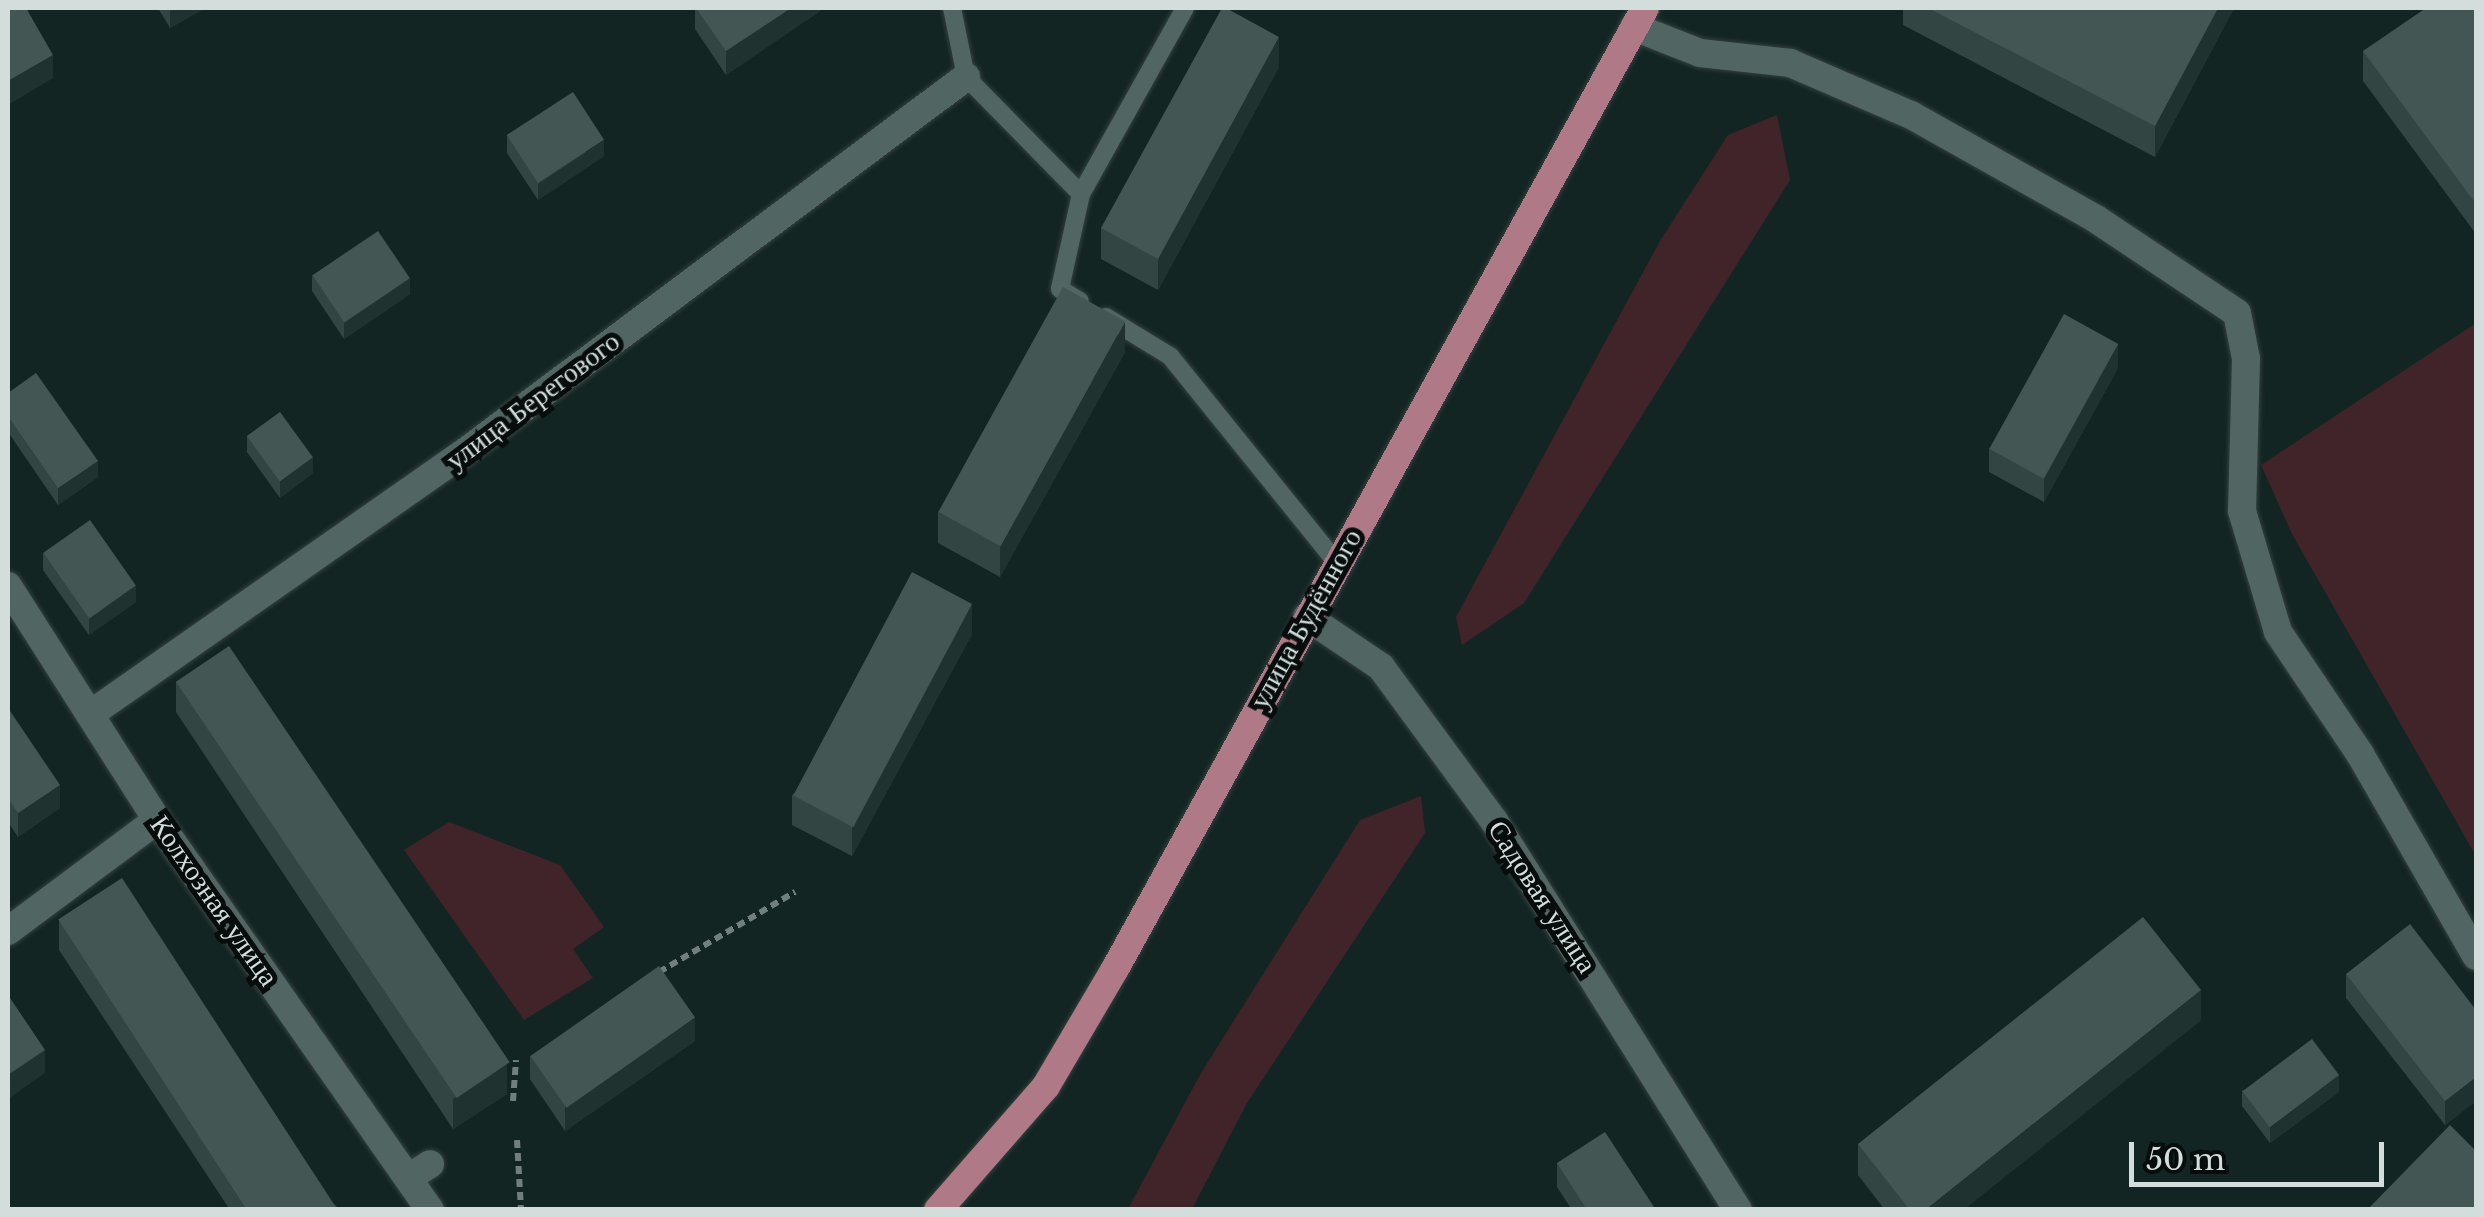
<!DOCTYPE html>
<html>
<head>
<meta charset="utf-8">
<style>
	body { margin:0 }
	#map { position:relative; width:2484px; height:1217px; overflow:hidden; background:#132523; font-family:"Libre Baskerville",serif }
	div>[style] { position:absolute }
	.green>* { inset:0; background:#40242a }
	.path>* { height:6px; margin-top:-3px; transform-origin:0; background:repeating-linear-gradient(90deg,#717f7e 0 8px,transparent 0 13px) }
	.roads { filter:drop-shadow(0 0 2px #33403e) drop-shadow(0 0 2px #33403e) }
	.service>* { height:18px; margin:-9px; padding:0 9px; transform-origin:9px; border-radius:9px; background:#516562 }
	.minor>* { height:28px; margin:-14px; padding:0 14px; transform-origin:14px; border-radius:14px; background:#516562 }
	.primary>* { height:28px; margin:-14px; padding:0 14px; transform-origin:14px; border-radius:14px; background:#b07987 }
	.wall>* { inset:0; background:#334543 }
	.shaded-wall>* { inset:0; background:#1f3230 }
	.building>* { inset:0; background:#445654; transform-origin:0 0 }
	span { translate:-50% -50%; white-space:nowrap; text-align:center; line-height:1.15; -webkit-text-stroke:10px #060d0c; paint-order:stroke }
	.street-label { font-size:28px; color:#d2dddc }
	.frame { position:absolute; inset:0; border:10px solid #d2dddc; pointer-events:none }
	.scale { position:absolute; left:2129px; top:1142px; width:255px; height:45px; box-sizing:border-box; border:5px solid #d2dddc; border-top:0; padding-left:12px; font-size:30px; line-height:35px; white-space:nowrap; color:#d2dddc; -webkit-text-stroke:8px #060d0c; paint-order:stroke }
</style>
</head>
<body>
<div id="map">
	<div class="green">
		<i style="clip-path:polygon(1777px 115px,1790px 180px,1524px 603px,1462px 645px,1456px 617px,1660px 241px,1728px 135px)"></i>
		<i style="clip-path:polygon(2476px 323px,2476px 856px,2292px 534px,2261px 465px)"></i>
		<i style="clip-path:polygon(1421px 796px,1425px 833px,1247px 1103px,1192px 1209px,1128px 1209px,1201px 1073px,1360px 820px)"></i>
		<i style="clip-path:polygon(449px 822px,560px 865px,604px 927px,573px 949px,593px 978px,524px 1020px,404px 850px)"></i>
	</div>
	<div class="path">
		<i style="left:659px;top:972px;width:158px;rotate:-30.5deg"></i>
		<i style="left:513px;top:1101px;width:41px;rotate:-85.8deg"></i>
		<i style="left:517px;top:1140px;width:70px;rotate:86.7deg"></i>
	</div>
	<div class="roads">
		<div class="service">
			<i style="left:952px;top:8px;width:70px;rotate:78.5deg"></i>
			<i style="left:966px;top:77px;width:164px;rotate:45.5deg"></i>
			<i style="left:1081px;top:194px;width:97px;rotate:102.5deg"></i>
			<i style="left:1060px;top:289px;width:23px;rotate:31deg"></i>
			<i style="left:1081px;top:194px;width:213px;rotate:-60.8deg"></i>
			<i style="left:1106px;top:317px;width:75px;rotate:31.4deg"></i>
			<i style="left:1170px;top:356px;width:265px;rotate:51.1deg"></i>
		</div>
		<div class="minor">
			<i style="left:1634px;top:27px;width:71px;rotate:21.5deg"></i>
			<i style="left:1700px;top:53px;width:91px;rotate:6.3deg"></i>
			<i style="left:1790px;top:63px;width:132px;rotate:23.3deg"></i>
			<i style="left:1911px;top:115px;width:212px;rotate:29.3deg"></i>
			<i style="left:2096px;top:219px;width:169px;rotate:33.7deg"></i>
			<i style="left:2237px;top:313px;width:47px;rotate:78.9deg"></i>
			<i style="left:2246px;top:359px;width:152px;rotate:91.5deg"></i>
			<i style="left:2242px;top:511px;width:126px;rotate:73.4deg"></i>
			<i style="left:2278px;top:632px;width:147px;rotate:56.1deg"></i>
			<i style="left:2360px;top:754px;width:233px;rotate:60.1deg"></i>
			<i style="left:8px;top:586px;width:277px;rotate:57.5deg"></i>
			<i style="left:157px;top:820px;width:476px;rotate:55deg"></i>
			<i style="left:1307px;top:617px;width:89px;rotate:34deg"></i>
			<i style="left:1381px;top:667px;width:191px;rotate:53.7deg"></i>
			<i style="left:1494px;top:821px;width:459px;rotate:57.9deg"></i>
			<i style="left:92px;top:713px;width:450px;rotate:-35deg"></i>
			<i style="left:461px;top:455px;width:631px;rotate:-36.82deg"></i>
			<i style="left:8px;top:931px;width:186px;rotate:-36.7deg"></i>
			<i style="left:408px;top:1178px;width:26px;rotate:-32deg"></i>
		</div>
		<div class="primary">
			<i style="left:938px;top:1210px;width:164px;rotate:-48.9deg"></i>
			<i style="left:1046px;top:1086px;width:136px;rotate:-59.5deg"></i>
			<i style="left:1115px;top:969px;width:1097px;rotate:-61.12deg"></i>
		</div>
	</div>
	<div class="wall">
		<i style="clip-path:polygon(158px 8px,205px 8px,170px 28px)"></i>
		<i style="clip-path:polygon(695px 8px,820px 8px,820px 11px,726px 75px,695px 29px)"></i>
		<i style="clip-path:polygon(1903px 8px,2234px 8px,2155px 157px,1903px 25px)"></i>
		<i style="clip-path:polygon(2476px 8px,2476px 234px,2363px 81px,2363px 51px)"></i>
		<i style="clip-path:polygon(1279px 67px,1158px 290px,1101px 259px,1101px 228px)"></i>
		<i style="clip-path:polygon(507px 136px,604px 156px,538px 200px,507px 153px)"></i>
		<i style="clip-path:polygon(312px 275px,410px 294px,344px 339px,312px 291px)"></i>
		<i style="clip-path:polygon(1125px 352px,1000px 577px,938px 543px,938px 512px)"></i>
		<i style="clip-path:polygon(2118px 368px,2044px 502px,1989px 472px,1989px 448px)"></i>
		<i style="clip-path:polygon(8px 393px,98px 477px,58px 505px,8px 432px)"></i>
		<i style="clip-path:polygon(247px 436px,313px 473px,280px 498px,247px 452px)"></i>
		<i style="clip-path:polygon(43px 553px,136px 602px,89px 635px,43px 570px)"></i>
		<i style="clip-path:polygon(972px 634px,852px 856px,792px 825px,792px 795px)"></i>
		<i style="clip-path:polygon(176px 681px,507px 1094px,453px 1129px,176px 712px)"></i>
		<i style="clip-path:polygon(8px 708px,60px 808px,18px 837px,8px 822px)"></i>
		<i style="clip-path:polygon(59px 920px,340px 1210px,230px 1210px,59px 950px)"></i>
		<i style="clip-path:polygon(2346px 974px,2476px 1010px,2476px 1101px,2445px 1125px,2346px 998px)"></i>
		<i style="clip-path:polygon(2201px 1020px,1963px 1210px,1885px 1210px,1858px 1175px,1858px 1144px)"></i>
		<i style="clip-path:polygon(695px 1041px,565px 1131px,530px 1079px,530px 1056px)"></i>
		<i style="clip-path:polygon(2242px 1090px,2339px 1092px,2270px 1143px,2242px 1106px)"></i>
		<i style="clip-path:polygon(1557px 1163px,1656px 1210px,1572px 1210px,1557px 1187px)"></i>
	</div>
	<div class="shaded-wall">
		<i style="clip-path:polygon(177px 8px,205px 8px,170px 28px,170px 11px)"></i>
		<i style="clip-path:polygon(791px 8px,820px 8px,820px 11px,726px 75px,726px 51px)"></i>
		<i style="clip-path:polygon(2218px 8px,2234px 8px,2155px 157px,2155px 126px)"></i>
		<i style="clip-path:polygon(1279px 37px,1279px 67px,1158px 290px,1158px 259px)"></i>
		<i style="clip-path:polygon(53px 55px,53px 78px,8px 105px,8px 81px)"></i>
		<i style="clip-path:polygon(604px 140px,604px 156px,538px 200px,538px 184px)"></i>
		<i style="clip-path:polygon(410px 278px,410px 294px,344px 339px,344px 322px)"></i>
		<i style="clip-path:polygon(1125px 322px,1125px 352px,1000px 577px,1000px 547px)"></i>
		<i style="clip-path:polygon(2118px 344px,2118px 368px,2044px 502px,2044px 479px)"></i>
		<i style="clip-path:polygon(313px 457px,313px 473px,280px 498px,280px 481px)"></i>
		<i style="clip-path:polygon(98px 461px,98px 477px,58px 505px,58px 488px)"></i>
		<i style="clip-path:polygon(136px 585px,136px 602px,89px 635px,89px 619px)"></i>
		<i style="clip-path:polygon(972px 604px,972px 634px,852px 856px,852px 826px)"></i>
		<i style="clip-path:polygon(60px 785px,60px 808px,18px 837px,18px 813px)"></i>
		<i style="clip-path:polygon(2201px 990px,2201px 1020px,1963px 1210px,1925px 1210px)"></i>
		<i style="clip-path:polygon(695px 1018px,695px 1041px,565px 1131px,565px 1107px)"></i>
		<i style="clip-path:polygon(45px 1050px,45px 1073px,8px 1099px,8px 1075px)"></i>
		<i style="clip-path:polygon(507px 1064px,507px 1094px,453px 1129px,453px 1099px)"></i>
		<i style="clip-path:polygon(2339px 1075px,2339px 1092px,2270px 1143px,2270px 1127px)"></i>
		<i style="clip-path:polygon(2476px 1077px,2476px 1101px,2445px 1125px,2445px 1101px)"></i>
	</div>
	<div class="building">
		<i style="clip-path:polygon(8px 8px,26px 8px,53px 55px,8px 81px)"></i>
		<i style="clip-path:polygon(696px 8px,791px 8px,726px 51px)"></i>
		<i style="clip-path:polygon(1222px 8px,1226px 8px,1279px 37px,1158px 259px,1101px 228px)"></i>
		<i style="clip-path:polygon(1928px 8px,2218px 8px,2155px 126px)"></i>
		<i style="clip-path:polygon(2426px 8px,2476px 8px,2476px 204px,2363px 51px)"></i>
		<i style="left:573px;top:92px;width:57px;height:79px;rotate:57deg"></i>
		<i style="left:378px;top:231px;width:57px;height:79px;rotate:56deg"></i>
		<i style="left:1063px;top:287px;width:71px;height:257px;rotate:29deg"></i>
		<i style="left:2064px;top:314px;width:62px;height:154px;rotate:29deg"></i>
		<i style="clip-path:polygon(36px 373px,98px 461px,58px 488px,8px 416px,8px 393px)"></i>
		<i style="left:280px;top:412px;width:56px;height:41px;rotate:54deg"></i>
		<i style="left:90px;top:520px;width:80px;height:57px;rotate:55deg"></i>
		<i style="left:912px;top:572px;width:68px;height:253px;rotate:28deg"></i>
		<i style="left:229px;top:646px;width:502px;height:64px;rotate:56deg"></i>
		<i style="clip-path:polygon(8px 708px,60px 785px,18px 813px,8px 798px)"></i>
		<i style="left:122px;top:878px;width:397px;height:76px;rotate:57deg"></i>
		<i style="clip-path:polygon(2143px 917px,2201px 990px,1925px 1210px,1910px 1210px,1858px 1144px)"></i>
		<i style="clip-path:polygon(2410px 924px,2476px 1010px,2476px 1077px,2445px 1101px,2346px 974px)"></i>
		<i style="left:659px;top:966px;width:63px;height:157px;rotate:55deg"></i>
		<i style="clip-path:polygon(8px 995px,45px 1050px,8px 1075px)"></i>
		<i style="left:2312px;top:1039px;width:45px;height:87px;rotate:53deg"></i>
		<i style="clip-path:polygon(2450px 1125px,2476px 1151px,2476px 1210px,2367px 1210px)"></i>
		<i style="clip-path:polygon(1605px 1132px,1656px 1210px,1587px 1210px,1557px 1163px)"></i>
	</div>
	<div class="street-label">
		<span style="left:533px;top:401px;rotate:-37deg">улица Берегового</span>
		<span style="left:1306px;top:619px;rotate:-61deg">улица Будённого</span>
		<span style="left:1542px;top:897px;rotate:57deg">Садовая улица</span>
		<span style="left:214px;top:901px;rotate:55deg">Колхозная улица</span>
	</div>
	<div class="frame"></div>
	<div class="scale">50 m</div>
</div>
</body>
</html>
